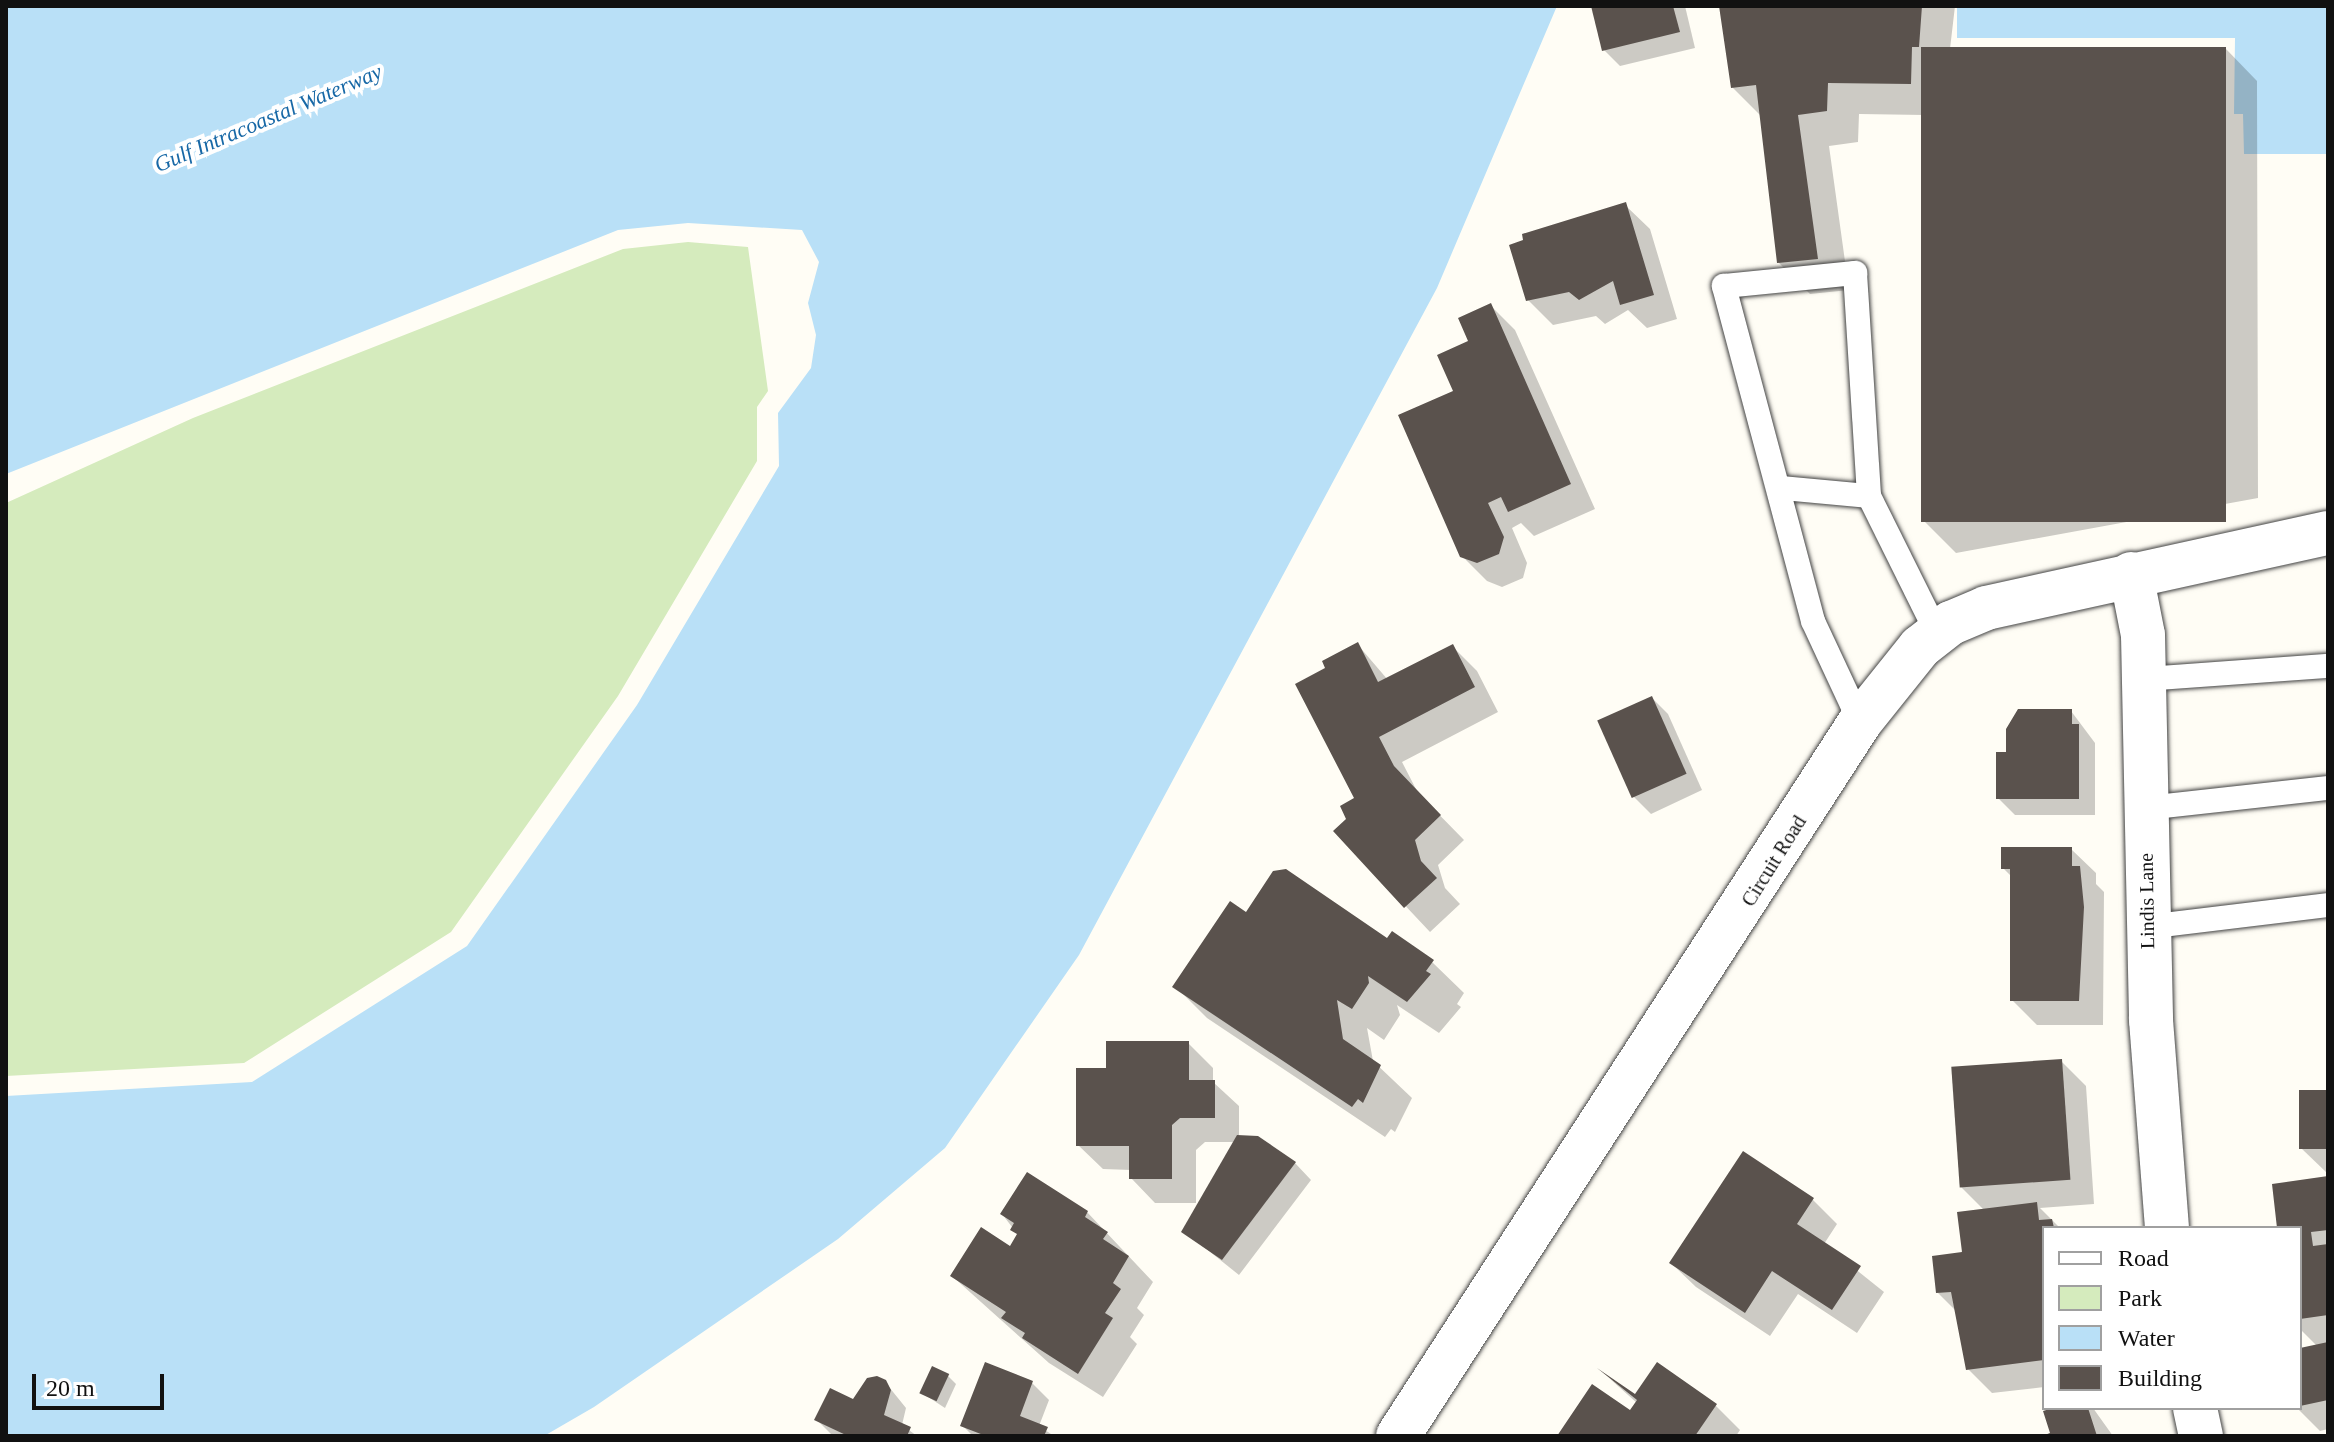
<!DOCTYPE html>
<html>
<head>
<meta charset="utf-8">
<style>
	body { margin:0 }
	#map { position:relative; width:2334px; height:1442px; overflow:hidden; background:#fffdf5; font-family:"Times New Roman",serif }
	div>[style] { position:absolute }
	.green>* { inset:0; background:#d5ebbd }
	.water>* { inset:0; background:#b9e0f7 }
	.shadow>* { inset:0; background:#0003 }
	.building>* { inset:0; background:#5a524d; transform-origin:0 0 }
	.roads { filter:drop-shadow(0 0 2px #444) drop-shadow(0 0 2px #444) }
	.lane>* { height:24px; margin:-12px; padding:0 12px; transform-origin:12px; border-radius:12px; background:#fff }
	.street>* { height:44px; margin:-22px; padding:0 22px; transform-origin:22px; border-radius:22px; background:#fff }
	span { translate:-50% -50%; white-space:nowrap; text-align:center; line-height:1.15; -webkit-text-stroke:8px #fff; paint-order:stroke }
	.street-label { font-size:20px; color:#111 }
	.water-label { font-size:22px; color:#1768a6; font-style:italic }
	.frame { position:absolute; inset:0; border:8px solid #111; pointer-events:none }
	.legend { position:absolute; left:2042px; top:1226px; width:260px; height:184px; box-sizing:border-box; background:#fff; border:2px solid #a0a0a0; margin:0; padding:10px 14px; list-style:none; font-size:24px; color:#111 }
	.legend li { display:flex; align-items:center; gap:16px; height:40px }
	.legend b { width:40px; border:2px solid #a0a0a0 }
	.scale { position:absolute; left:32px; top:1374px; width:132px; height:36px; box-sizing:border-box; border:4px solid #111; border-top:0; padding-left:10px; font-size:24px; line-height:28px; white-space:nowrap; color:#111; -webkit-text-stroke:6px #fff; paint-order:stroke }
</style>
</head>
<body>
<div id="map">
	<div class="green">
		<i style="clip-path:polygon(688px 242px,748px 247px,768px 391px,757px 407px,757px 461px,618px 696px,451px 932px,244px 1063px,6px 1076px,6px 503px,193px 418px,623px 249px)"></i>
	</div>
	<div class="water">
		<i style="clip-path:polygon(6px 6px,1557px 6px,1437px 288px,1079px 955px,945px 1148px,838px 1239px,594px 1407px,544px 1436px,6px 1436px,6px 1096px,252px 1082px,467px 946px,637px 705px,779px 466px,778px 413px,811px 368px,816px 335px,808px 303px,819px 262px,802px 230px,688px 223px,618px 230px,6px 474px)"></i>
		<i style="clip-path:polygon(1957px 6px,2328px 6px,2328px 154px,2244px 154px,2243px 114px,2234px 114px,2235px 38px,1957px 38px)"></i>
	</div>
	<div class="shadow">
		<i style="clip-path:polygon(1593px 6px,1685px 6px,1695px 48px,1620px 66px,1604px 50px)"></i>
		<i style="clip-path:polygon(1721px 6px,1955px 6px,1950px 49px,2226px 49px,2257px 81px,2258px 498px,1956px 553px,1924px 521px,1924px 115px,1859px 114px,1858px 142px,1829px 146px,1849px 290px,1810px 294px,1778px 262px,1761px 116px,1733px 88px)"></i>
		<i style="clip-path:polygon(1625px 205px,1650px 229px,1677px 319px,1647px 328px,1628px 310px,1605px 324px,1596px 316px,1553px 325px,1528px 300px)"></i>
		<i style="clip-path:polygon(1491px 306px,1515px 330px,1595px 509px,1534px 536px,1521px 523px,1512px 528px,1527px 563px,1523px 578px,1502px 587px,1487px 581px,1462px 556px,1455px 392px,1471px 342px)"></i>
		<i style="clip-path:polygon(1358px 645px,1388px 680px,1452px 646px,1477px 671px,1498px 712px,1402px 762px,1418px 793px,1464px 840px,1438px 865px,1445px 888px,1460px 904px,1430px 932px,1335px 831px,1349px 819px,1357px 799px,1328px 669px)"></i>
		<i style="clip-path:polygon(1652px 698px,1668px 714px,1702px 790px,1651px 814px,1634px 797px,1600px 722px)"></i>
		<i style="clip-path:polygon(2071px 711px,2095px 743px,2095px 815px,2015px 815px,1998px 798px,2008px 754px)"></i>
		<i style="clip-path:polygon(2071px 849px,2096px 873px,2096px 884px,2104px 892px,2103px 1025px,2037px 1025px,2012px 1000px,2012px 877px,2003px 868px)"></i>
		<i style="clip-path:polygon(1246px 915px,1388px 941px,1432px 962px,1464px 993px,1457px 1004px,1461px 1007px,1439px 1033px,1397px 1005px,1400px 1015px,1384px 1040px,1367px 1028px,1373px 1061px,1412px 1098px,1395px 1132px,1391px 1129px,1385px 1137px,1207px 1018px,1175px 986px)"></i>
		<i style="clip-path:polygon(1188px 1043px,1213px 1068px,1213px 1082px,1239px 1106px,1239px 1137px,1295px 1163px,1311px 1180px,1239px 1275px,1184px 1231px,1236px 1142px,1205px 1142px,1196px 1150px,1196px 1203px,1155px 1203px,1131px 1178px,1131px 1170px,1103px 1169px,1078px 1145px,1108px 1070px)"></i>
		<i style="clip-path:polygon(2061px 1061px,2086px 1086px,2094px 1204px,2040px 1208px,2060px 1228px,2044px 1228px,2044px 1387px,1992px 1393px,1968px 1369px,1956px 1311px,1938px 1293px,1985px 1211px,1961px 1187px)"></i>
		<i style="clip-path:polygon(2328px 1092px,2328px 1173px,2327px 1173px,2302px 1149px)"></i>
		<i style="clip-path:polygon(2328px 1179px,2328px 1429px,2320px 1431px,2297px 1408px,2300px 1350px,2317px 1346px,2300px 1329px,2300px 1228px,2279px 1228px)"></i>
		<i style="clip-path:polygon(1812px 1199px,1837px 1224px,1824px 1244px,1884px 1292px,1857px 1333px,1798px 1294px,1770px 1336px,1696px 1287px,1671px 1263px)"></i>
		<i style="clip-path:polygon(1087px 1212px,1153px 1282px,1137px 1308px,1144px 1315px,1130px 1337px,1137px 1344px,1103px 1397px,1049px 1363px,952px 1276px,1011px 1249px,1019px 1236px,1002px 1214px)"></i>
		<i style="clip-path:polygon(986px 1365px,1032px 1383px,1049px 1400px,1039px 1426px,1054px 1436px,973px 1436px,962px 1425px)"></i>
		<i style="clip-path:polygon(948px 1376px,956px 1384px,945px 1408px,922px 1393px)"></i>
		<i style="clip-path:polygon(1609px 1378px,1636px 1397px,1716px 1406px,1740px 1430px,1736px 1436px,1559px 1436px,1631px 1413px,1637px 1403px)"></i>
		<i style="clip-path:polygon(885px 1382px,906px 1408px,902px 1425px,917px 1436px,833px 1436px,817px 1420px)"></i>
		<i style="clip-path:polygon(2060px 1408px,2093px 1408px,2113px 1436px,2047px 1436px,2053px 1434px)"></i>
	</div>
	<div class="building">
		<i style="clip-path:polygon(1591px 6px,1673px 6px,1680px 32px,1602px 51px)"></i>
		<i style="clip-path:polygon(1719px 6px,1922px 6px,1919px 47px,1912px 47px,1911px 84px,1828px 83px,1827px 111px,1798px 115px,1818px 259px,1777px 263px,1756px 85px,1731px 88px)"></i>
		<i style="left:1921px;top:47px;width:305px;height:475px"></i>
		<i style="clip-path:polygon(1626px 202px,1654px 295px,1620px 305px,1613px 281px,1579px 300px,1569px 292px,1526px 301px,1509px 245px,1523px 240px,1522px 234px)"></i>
		<i style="clip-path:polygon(1491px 303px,1571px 484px,1508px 512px,1501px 497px,1488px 503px,1504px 537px,1499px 554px,1477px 563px,1460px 557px,1398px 415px,1453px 391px,1437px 355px,1468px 341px,1458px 318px)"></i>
		<i style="clip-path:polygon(1358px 642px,1378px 682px,1453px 644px,1475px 687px,1379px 737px,1394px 766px,1441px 815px,1415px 840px,1421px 861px,1437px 878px,1404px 908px,1333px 831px,1346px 819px,1340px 806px,1354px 798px,1295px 684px,1325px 668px,1322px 661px)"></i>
		<i style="left:1652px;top:696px;width:85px;height:60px;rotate:66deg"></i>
		<i style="clip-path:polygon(2018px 709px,2072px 709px,2072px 724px,2079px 724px,2079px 799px,1996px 799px,1996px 752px,2006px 752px,2006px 729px)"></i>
		<i style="clip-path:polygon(2001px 847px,2072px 847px,2072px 866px,2080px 866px,2084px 907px,2079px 1001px,2010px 1001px,2010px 869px,2001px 869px)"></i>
		<i style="clip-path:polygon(1286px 869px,1387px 938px,1392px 931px,1434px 960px,1426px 971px,1431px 974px,1407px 1002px,1368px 976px,1369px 983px,1352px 1009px,1337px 1000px,1343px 1039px,1381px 1065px,1363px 1103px,1358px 1099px,1352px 1107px,1172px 987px,1230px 901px,1246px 912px,1273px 871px)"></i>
		<i style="clip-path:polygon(1106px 1041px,1189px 1041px,1189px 1080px,1215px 1080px,1215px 1118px,1180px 1118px,1172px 1125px,1172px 1179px,1129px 1179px,1129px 1146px,1076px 1146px,1076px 1068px,1106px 1068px)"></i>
		<i style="left:2062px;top:1059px;width:121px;height:111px;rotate:86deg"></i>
		<i style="left:2328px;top:1090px;width:59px;height:29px;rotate:90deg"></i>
		<i style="clip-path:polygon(1237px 1135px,1258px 1136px,1296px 1162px,1222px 1260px,1181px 1232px)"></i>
		<i style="clip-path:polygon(1743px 1151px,1814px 1198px,1797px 1224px,1861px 1266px,1832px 1310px,1772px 1271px,1745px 1313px,1669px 1263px)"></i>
		<i style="clip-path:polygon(1027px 1172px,1088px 1211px,1085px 1217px,1108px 1232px,1103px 1239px,1129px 1256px,1113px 1283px,1121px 1289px,1105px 1313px,1113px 1318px,1078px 1374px,1022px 1338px,1025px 1333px,1001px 1318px,1006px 1312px,950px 1276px,981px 1227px,1010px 1246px,1017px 1234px,1010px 1230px,1014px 1223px,1000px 1214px)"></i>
		<i style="clip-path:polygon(2328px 1176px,2328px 1230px,2311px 1232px,2313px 1246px,2328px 1244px,2328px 1315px,2300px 1319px,2300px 1228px,2277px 1228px,2272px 1184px)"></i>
		<i style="clip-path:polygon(2037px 1202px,2039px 1220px,2052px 1219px,2054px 1228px,2044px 1228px,2044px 1360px,1966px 1370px,1951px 1292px,1936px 1293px,1932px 1256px,1962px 1252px,1957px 1212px)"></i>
		<i style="clip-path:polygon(2328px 1342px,2328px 1400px,2300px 1406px,2300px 1348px)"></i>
		<i style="clip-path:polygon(985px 1362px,1033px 1381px,1020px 1416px,1048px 1427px,1044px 1436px,986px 1436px,960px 1426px)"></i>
		<i style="clip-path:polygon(1657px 1362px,1717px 1404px,1695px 1436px,1557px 1436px,1592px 1384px,1630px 1410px,1637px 1400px,1597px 1368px,1635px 1394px)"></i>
		<i style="left:932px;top:1366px;width:19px;height:30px;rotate:25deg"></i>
		<i style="clip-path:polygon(877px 1376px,886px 1380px,891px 1390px,884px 1415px,911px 1427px,907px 1436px,848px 1436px,814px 1420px,830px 1388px,853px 1399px,867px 1378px)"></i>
		<i style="clip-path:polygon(2053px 1408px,2088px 1408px,2097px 1436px,2042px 1436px,2050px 1433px,2043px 1411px)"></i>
	</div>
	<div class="roads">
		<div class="lane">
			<i style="left:1782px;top:488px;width:87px;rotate:5.3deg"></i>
			<i style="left:2145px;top:679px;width:183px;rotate:-4.1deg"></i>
			<i style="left:1860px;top:722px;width:111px;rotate:-115deg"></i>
			<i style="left:1813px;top:621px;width:347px;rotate:-104.9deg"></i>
			<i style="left:1724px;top:286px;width:132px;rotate:-5.7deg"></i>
			<i style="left:1855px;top:273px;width:223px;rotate:86.4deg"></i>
			<i style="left:1869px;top:496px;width:153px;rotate:63.6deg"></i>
			<i style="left:2146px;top:808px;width:183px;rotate:-6.3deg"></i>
			<i style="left:2147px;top:927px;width:182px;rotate:-6.9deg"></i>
		</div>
		<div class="street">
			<i style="left:2131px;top:574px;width:62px;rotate:78.9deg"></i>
			<i style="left:2143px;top:635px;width:385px;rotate:88.8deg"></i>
			<i style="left:2151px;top:1020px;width:209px;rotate:85.6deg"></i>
			<i style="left:2195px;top:1408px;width:29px;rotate:78deg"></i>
			<i style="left:1398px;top:1436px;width:850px;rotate:-57.09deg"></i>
			<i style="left:1860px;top:722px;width:96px;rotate:-51.3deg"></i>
			<i style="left:1920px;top:647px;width:39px;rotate:-38deg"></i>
			<i style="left:1951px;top:623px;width:38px;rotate:-23deg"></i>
			<i style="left:1986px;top:608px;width:350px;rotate:-12.4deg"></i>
		</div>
	</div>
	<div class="street-label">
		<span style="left:1774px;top:861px;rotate:-58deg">Circuit Road</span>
		<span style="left:2147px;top:901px;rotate:-91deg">Lindis Lane</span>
	</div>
	<div class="water-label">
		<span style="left:268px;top:118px;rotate:-23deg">Gulf Intracoastal Waterway</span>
	</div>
	<div class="frame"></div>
	<ul class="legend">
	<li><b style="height:10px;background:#fff"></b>Road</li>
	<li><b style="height:22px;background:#d5ebbd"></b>Park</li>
	<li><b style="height:22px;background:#b9e0f7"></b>Water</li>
	<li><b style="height:22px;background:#5a524d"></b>Building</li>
	</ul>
	<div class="scale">20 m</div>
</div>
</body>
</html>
